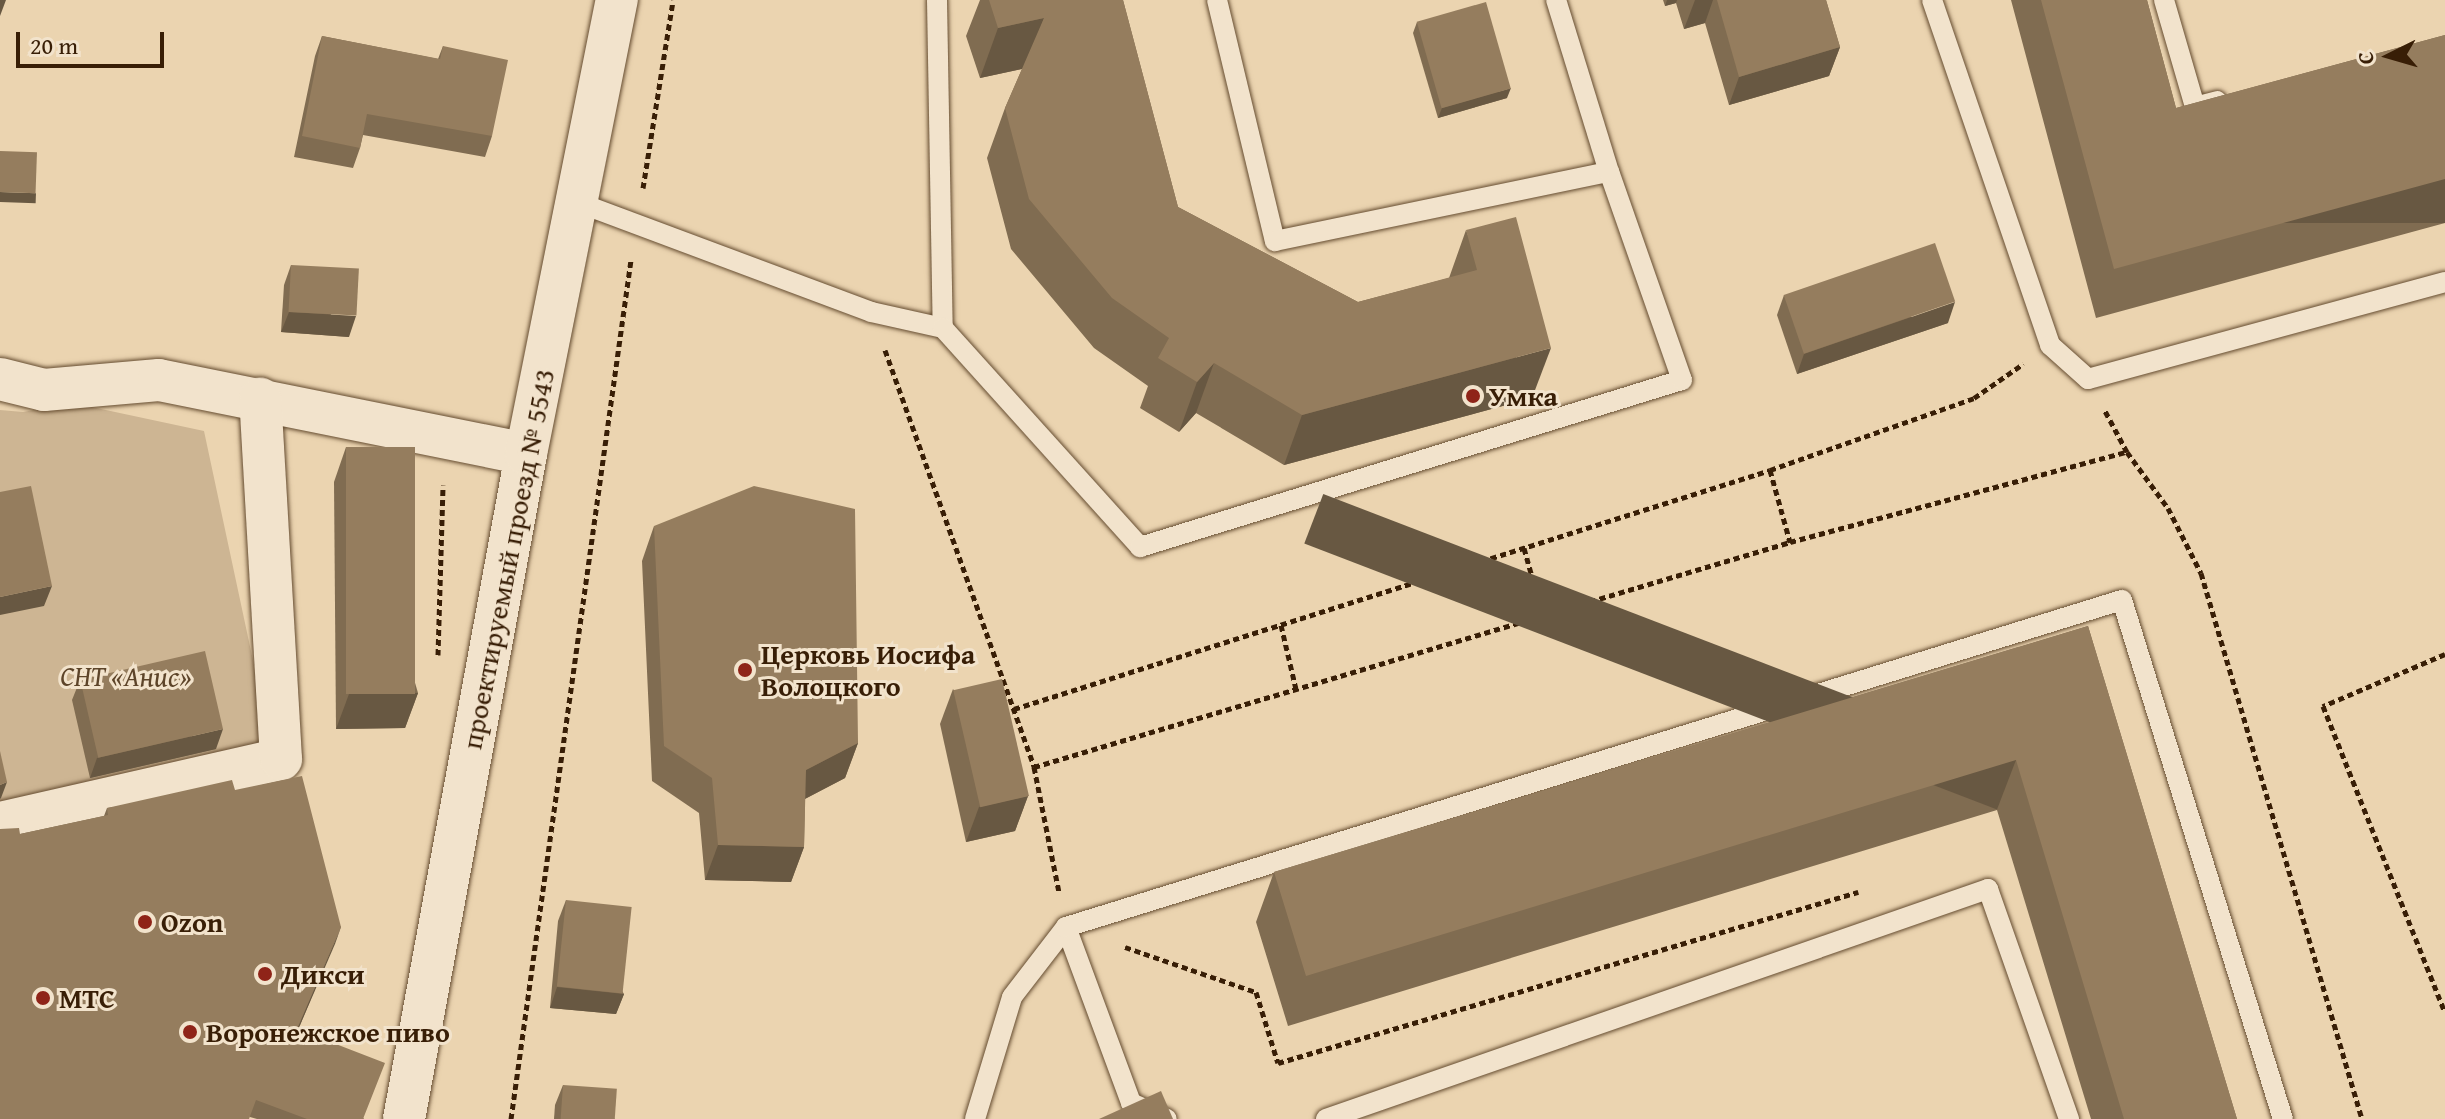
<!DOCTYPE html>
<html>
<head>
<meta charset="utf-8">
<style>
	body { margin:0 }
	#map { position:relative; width:2445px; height:1119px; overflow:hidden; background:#ebd4b0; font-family:"Gentium Book Plus",serif }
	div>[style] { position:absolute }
	.green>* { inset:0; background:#cdb593 }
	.path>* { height:5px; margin-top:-2.5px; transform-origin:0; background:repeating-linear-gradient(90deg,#381e06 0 6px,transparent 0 10px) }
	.roads { filter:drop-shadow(0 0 2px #654c30) drop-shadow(0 0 2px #654c30) }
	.service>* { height:20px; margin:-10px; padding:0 10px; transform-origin:10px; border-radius:10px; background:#f2e3cc }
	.minor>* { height:42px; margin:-21px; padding:0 21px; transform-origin:21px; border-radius:21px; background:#f2e3cc }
	.wall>* { inset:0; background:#806c51 }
	.shaded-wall>* { inset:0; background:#685842; transform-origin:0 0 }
	.building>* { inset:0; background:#957d5e; transform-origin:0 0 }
	.dots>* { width:22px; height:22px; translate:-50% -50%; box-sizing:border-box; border:4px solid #f2e3cc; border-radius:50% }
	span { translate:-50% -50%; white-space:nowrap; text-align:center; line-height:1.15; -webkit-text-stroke:6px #f2e3cc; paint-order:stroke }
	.poi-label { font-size:28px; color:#381e06; font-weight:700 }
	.left { translate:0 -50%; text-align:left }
	.street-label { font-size:28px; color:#381e06 }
	.park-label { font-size:28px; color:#5d4429; font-style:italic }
	.north { position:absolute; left:2349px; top:16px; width:80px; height:80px; -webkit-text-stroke:6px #f2e3cc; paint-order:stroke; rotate:265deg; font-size:22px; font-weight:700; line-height:32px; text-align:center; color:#381e06 }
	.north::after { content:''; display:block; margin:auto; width:28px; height:36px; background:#381e06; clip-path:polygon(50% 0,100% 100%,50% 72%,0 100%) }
	.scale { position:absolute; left:16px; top:32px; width:148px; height:36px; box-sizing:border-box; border:4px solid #381e06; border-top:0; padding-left:10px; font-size:24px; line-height:28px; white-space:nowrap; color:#381e06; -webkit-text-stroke:6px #f2e3cc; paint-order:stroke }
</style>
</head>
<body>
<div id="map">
	<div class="green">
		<i style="clip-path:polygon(73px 403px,204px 431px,277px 773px,0 838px,0 410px,23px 412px)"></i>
	</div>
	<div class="path">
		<i style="left:643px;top:188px;width:190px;rotate:-80.9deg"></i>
		<i style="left:885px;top:350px;width:443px;rotate:70.3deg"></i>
		<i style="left:1034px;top:767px;width:127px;rotate:78.7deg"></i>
		<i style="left:2127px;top:452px;width:69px;rotate:53.8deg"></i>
		<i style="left:2168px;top:508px;width:73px;rotate:63.1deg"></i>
		<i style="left:2201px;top:573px;width:569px;rotate:73.57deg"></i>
		<i style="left:1770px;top:470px;width:75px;rotate:74.5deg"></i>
		<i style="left:1524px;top:548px;width:71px;rotate:74.4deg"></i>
		<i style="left:1281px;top:625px;width:66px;rotate:76.8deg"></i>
		<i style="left:2445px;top:654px;width:133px;rotate:156.9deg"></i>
		<i style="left:2323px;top:706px;width:329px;rotate:68.3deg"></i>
		<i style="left:438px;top:655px;width:170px;rotate:-88.3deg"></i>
		<i style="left:1014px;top:709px;width:793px;rotate:-17.54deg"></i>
		<i style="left:1770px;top:470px;width:216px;rotate:-19.4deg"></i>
		<i style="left:1974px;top:398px;width:60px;rotate:-34.8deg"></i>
		<i style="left:1034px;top:767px;width:789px;rotate:-16.57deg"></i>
		<i style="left:1790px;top:542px;width:349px;rotate:-15deg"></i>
		<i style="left:2127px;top:452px;width:49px;rotate:-118.1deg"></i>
		<i style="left:1125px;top:947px;width:139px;rotate:19deg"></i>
		<i style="left:1256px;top:992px;width:74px;rotate:72.8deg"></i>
		<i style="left:1278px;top:1063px;width:605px;rotate:-16.43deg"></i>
		<i style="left:511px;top:1119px;width:867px;rotate:-82.05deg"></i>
	</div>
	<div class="roads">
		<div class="service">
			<i style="left:937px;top:0;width:328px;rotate:89deg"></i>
			<i style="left:1217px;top:0;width:248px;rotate:76.5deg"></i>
			<i style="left:1275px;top:241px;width:341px;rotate:-11.7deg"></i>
			<i style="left:1932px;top:0;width:365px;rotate:71.1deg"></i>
			<i style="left:2050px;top:345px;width:51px;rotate:41.8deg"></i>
			<i style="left:2088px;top:379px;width:370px;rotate:-15.2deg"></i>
			<i style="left:2164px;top:0;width:111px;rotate:73.8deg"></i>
			<i style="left:2195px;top:107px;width:23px;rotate:-15deg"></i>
			<i style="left:577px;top:202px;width:314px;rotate:20.5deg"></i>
			<i style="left:871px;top:312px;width:74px;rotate:12.5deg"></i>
			<i style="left:943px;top:328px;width:295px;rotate:48deg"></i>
			<i style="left:1140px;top:547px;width:567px;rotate:-17.13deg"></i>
			<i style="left:1682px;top:380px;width:220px;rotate:-109.3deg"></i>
			<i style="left:1609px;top:172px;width:180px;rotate:-107.1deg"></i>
			<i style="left:1066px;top:927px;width:188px;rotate:69.7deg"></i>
			<i style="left:1131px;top:1103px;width:39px;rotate:24deg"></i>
			<i style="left:975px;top:1119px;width:127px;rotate:-73.1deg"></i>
			<i style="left:1012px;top:997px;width:88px;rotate:-52.4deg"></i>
			<i style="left:1066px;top:927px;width:1105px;rotate:-17.21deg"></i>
			<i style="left:2122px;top:600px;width:543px;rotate:72.77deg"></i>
			<i style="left:1326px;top:1119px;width:701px;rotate:-19.16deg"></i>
			<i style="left:1988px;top:889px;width:244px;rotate:70.6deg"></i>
		</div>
		<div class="minor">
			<i style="left:0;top:379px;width:45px;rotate:14deg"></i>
			<i style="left:44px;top:390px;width:115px;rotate:-5deg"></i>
			<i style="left:159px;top:380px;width:374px;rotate:11.4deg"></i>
			<i style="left:0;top:823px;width:288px;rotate:-12.8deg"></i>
			<i style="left:281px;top:759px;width:361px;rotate:-93.3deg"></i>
			<i style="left:404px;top:1119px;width:676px;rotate:-79.6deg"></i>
			<i style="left:526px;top:454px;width:463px;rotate:-78.7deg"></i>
		</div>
	</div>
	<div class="wall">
		<i style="clip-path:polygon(980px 0,1123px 0,1178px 207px,1358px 302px,1449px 278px,1466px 230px,1532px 398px,1284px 465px,1196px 413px,1179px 432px,1140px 408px,1148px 386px,1094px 348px,1011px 249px,987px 158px,1005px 108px,1022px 69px,980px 78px,966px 36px)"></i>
		<i style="clip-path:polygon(1663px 0,1826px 0,1840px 47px,1829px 76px,1729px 105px,1705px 23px,1684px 29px,1676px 3px,1665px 6px)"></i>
		<i style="clip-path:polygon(2011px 0,2147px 0,2176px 108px,2445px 35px,2445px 223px,2096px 318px)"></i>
		<i style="clip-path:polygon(1417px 22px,1507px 98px,1438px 118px,1413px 33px)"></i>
		<i style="clip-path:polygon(322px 36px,438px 59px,443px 46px,492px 136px,485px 157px,363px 135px,360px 148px,353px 168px,294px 157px,315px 56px)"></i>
		<i style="clip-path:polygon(291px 265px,349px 337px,281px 332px,284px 285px)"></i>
		<i style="clip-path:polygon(1784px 295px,1948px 323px,1797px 374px,1777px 315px)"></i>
		<i style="clip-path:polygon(346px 447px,418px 693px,405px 728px,336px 729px,334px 482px)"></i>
		<i style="clip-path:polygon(654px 526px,858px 743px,845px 778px,805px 799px,804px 847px,791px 882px,705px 880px,699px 813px,652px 781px,642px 561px)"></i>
		<i style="clip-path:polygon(2088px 626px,2237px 1119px,2091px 1119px,1997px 810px,1288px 1026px,1256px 922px,1274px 872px)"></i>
		<i style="clip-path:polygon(80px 680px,216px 749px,90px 778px,72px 700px)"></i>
		<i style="clip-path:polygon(953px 689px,1028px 796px,1015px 831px,966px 842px,940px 724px)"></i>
		<i style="clip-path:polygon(235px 790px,341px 927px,298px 1030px,364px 1119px,257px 1119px,250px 1117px,20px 834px,104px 816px,107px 808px)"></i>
		<i style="clip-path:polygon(566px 900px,624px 994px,616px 1014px,550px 1008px,558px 921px)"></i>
		<i style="clip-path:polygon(563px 1085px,615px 1119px,554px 1119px,555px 1105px)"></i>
	</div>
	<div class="shaded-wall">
		<i style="clip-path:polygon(0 0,6px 0,0 16px)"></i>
		<i style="clip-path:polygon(1667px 0,1677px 0,1676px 3px,1665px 6px)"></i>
		<i style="clip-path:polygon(1695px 0,1713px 0,1705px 23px,1684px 29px)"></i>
		<i style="clip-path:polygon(1044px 18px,1026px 68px,980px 78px,998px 28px)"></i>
		<i style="clip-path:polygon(1840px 47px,1829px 76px,1729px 105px,1739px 77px)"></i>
		<i style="clip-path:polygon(1511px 88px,1507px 98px,1438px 118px,1442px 108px)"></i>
		<i style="left:2445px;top:179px;width:44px;height:343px;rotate:90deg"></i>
		<i style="left:0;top:192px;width:36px;height:10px;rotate:2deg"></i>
		<i style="clip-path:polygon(1955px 302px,1948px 323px,1797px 374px,1804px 354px)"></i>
		<i style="clip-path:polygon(289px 312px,356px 316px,349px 337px,281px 332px)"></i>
		<i style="clip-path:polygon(1551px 348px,1532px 398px,1284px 465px,1302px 415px)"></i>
		<i style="clip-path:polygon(1214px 363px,1196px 413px,1179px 432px,1197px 382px)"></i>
		<i style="clip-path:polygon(52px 586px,44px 606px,0 615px,0 597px)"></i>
		<i style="clip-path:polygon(418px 693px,405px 728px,336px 729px,349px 694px)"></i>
		<i style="clip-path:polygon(223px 729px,216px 749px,90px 778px,97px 758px)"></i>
		<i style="clip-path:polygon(858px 743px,845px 778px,793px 805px,806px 770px)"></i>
		<i style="left:2016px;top:760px;width:53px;height:742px;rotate:111deg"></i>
		<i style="clip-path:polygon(7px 782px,1px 798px,0 799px,0 785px)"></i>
		<i style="clip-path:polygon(1028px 796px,1015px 831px,966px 842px,979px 807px)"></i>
		<i style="clip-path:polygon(718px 845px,804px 847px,791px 882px,705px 880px)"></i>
		<i style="clip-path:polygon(341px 927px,335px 944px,291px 1046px,297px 1029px)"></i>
		<i style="clip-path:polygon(557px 987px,624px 994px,616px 1014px,550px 1008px)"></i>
	</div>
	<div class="building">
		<i style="clip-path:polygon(989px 0,1123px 0,1178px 207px,1358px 302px,1477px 270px,1466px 230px,1516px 217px,1551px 348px,1302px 415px,1214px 363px,1197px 382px,1158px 358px,1169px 338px,1112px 298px,1029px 199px,1005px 108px,1044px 18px,998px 28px)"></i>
		<i style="clip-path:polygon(1717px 0,1826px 0,1840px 47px,1739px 77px)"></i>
		<i style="clip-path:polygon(2041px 0,2147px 0,2176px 108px,2445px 35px,2445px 179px,2114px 269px)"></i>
		<i style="left:1486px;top:2px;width:90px;height:72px;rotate:74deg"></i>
		<i style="clip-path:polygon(322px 36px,440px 59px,443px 46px,508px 60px,492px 136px,367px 114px,360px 148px,302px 136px)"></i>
		<i style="left:0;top:151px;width:37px;height:41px;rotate:2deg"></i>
		<i style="left:1935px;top:243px;width:62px;height:160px;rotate:71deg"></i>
		<i style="left:291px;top:265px;width:68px;height:47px;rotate:3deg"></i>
		<i style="left:346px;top:447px;width:69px;height:247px"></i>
		<i style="clip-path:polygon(31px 486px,52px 586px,0 597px,0 492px)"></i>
		<i style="clip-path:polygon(754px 486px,855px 509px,858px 743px,806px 770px,804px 847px,718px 845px,712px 778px,664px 746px,654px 526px)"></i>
		<i style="clip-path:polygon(2088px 626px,2237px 1119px,2124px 1119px,2016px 760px,1306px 976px,1274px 872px)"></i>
		<i style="left:205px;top:651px;width:80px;height:128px;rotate:77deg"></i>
		<i style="left:1002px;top:679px;width:120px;height:50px;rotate:77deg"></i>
		<i style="clip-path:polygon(0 751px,7px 782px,0 785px)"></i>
		<i style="clip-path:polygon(302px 776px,341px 927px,297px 1029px,385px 1063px,363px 1119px,307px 1119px,256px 1100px,249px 1119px,0 1119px,0 829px,19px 828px,20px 834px,108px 815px,107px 808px,232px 780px,235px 790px)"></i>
		<i style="left:566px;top:900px;width:66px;height:87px;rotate:6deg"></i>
		<i style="left:563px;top:1085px;width:54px;height:34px;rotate:4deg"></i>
		<i style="clip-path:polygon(1161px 1091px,1173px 1119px,1099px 1119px)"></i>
	</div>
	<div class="dots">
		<i style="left:1473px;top:396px;background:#8f2418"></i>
		<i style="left:745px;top:670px;background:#8f2418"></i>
		<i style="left:145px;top:922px;background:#8f2418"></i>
		<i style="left:265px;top:974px;background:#8f2418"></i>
		<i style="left:43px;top:998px;background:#8f2418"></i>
		<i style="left:190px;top:1032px;background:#8f2418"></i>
	</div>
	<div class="poi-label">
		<span class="left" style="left:1489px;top:396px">Умка</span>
		<span class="left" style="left:761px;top:670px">Церковь Иосифа<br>Волоцкого</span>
		<span class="left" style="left:161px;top:922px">Ozon</span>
		<span class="left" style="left:281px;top:974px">Дикси</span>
		<span class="left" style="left:59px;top:998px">МТС</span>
		<span class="left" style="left:206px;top:1032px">Воронежское пиво</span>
	</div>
	<div class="street-label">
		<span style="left:508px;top:559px;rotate:-79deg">проектируемый проезд № 5543</span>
	</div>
	<div class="park-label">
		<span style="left:126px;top:676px">СНТ «Анис»</span>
	</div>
	<div class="north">С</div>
	<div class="scale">20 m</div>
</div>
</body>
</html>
